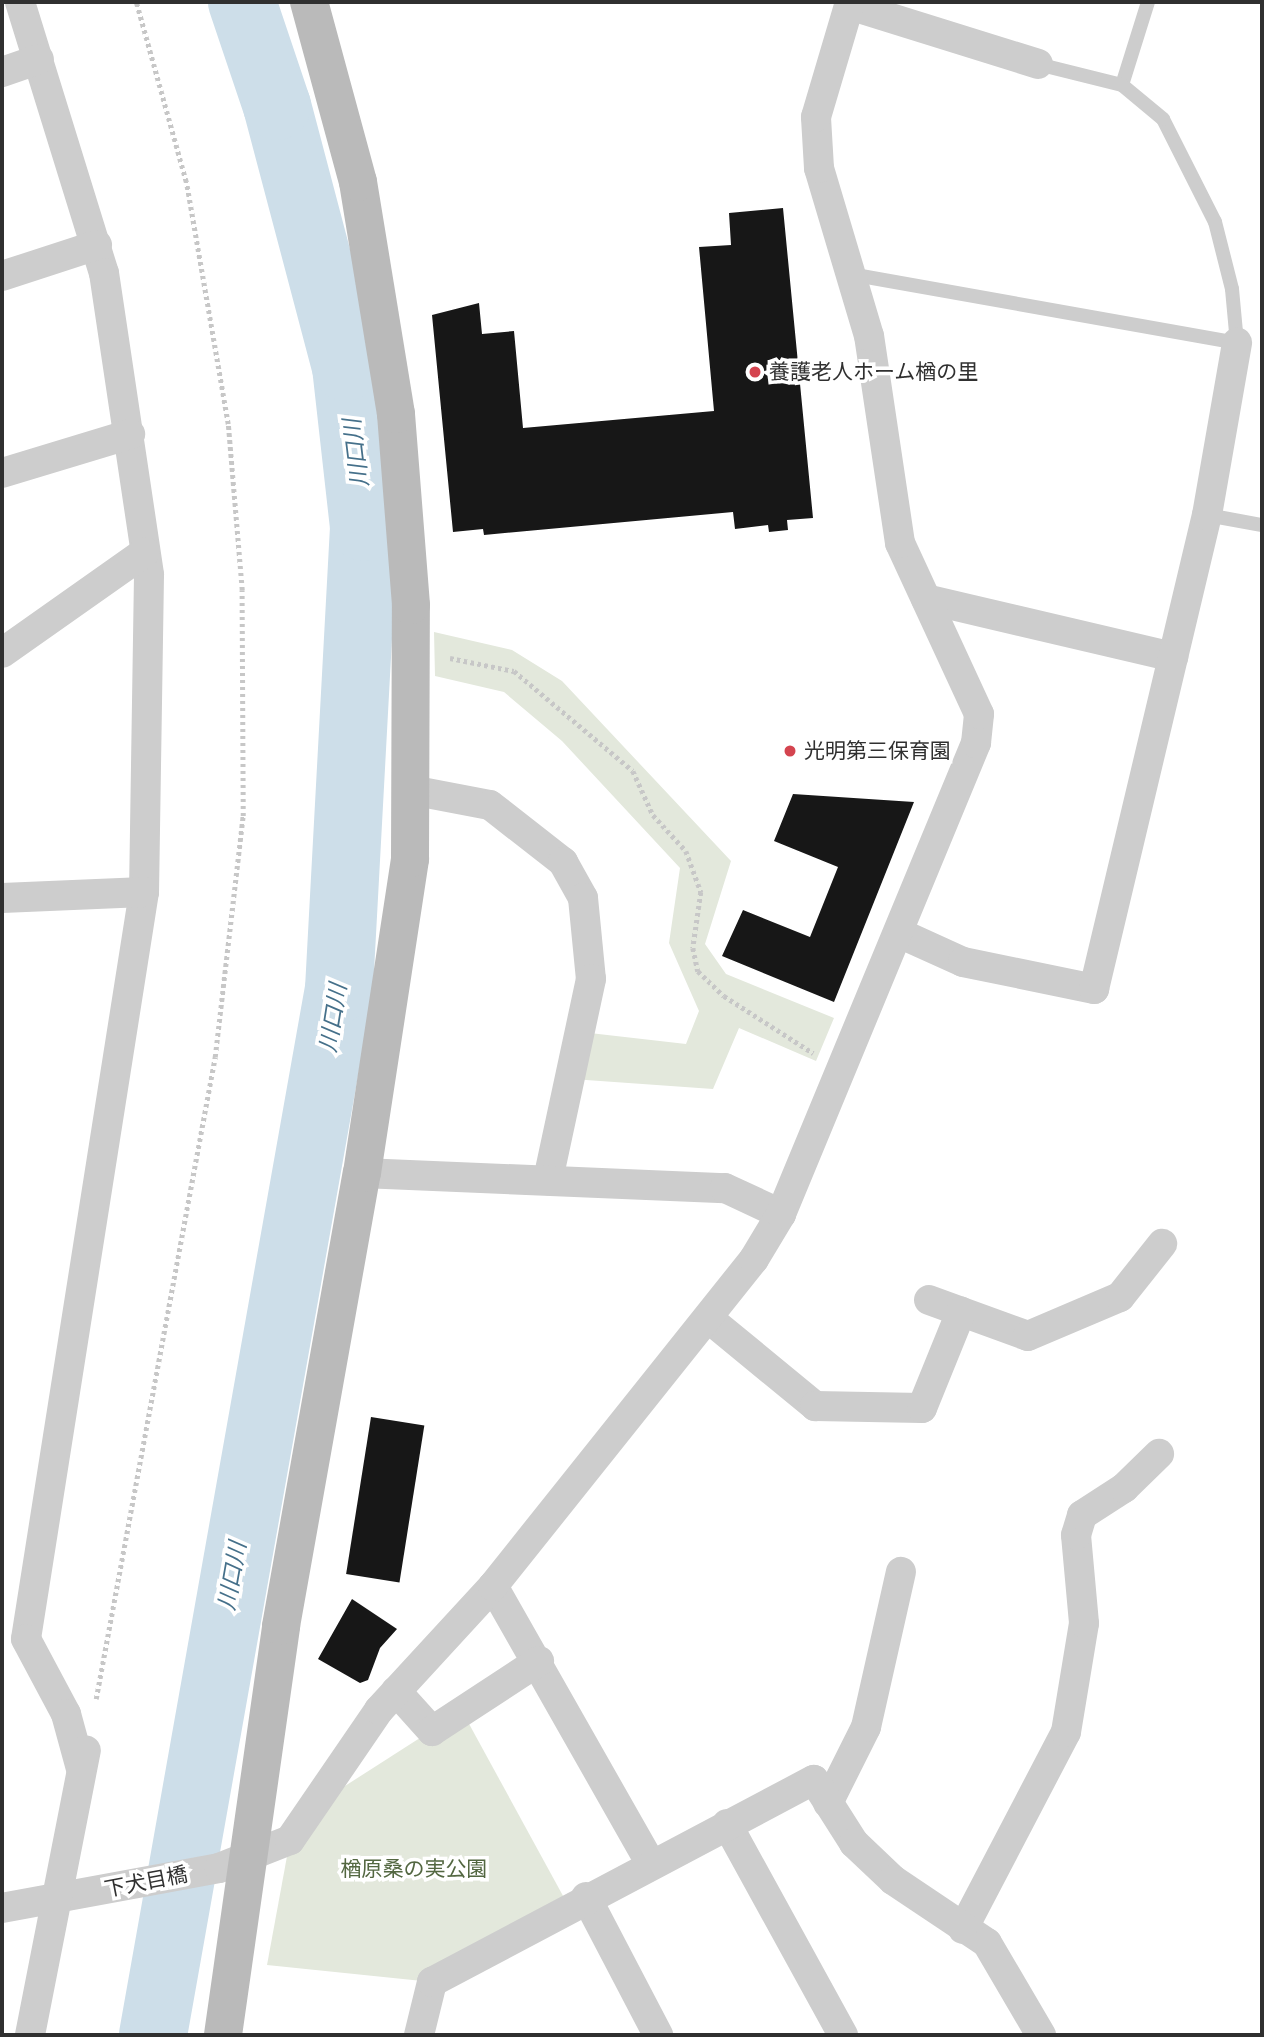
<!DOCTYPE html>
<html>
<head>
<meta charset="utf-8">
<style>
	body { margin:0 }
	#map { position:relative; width:1264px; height:2037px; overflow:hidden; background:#fff; font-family:Arial,"Noto Sans JP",sans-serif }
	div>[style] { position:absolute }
	.green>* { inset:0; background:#e3e8dc }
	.river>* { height:68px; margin:-34px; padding:0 34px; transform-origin:34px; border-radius:34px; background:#cddee9 }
	.building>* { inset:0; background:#171717; transform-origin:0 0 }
	.path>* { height:4.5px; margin-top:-2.25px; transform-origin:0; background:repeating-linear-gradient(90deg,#c7c7c7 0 3.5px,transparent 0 7px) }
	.lane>* { height:14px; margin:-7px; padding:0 7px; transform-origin:7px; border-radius:7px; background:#cdcdcd }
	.street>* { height:30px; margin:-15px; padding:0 15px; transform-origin:15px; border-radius:15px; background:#cdcdcd }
	.secondary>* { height:38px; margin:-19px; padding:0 19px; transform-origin:19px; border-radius:19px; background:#bababa }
	.dots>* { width:19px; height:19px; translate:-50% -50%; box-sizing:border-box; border:4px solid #fff; border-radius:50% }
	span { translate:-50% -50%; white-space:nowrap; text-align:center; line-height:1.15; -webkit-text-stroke:7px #fff; paint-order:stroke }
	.poi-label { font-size:21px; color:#303030 }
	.left { translate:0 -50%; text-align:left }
	.park-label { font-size:21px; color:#536741 }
	.street-label { font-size:21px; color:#303030 }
	.water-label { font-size:23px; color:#45708a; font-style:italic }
	.frame { position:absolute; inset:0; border:4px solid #303030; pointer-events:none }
</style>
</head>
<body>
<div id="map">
	<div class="green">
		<i style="clip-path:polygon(434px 632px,512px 650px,562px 681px,731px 861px,705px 944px,726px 974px,834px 1018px,816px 1061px,739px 1028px,713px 1089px,572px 1079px,581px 1032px,686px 1044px,699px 1011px,669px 943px,680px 868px,562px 741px,504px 692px,435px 676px)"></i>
		<i style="clip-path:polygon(462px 1711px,568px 1905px,432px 1982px,267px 1965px,290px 1840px,320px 1802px)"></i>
	</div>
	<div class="river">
		<i style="left:153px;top:2035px;width:1062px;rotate:-79.92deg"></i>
		<i style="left:339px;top:989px;width:463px;rotate:-86.9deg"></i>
		<i style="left:364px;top:527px;width:161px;rotate:-96.4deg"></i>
		<i style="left:346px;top:367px;width:270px;rotate:-104.8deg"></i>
		<i style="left:277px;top:106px;width:110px;rotate:-108.6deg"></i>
	</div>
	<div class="building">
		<i style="clip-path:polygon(783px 208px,813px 518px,787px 520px,788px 530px,769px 532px,768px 525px,735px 529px,733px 512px,484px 535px,483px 529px,453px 532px,432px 315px,479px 303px,482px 334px,514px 331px,523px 428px,714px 411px,699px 247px,731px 245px,729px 213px)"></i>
		<i style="clip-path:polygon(793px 794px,914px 802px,834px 1002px,722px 956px,743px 910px,810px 937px,838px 867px,774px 841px)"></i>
		<i style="left:371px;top:1417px;width:54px;height:159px;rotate:9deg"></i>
		<i style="clip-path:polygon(352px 1599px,397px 1629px,380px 1648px,368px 1680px,360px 1683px,318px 1659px)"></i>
	</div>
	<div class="path">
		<i style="left:450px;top:658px;width:65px;rotate:11.5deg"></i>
		<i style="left:514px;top:671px;width:155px;rotate:40deg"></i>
		<i style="left:633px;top:771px;width:48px;rotate:65.6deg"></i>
		<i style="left:653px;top:815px;width:49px;rotate:47.5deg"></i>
		<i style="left:686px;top:851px;width:44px;rotate:69.9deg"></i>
		<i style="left:701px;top:892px;width:57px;rotate:98.1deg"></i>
		<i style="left:693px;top:948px;width:24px;rotate:78deg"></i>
		<i style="left:698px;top:971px;width:36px;rotate:44deg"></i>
		<i style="left:724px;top:996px;width:106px;rotate:32.6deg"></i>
		<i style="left:96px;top:1699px;width:653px;rotate:-79.5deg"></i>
		<i style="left:215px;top:1057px;width:243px;rotate:-83.4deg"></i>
		<i style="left:243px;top:816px;width:226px;rotate:-90.3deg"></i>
		<i style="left:242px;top:590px;width:167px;rotate:-94.8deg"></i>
		<i style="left:228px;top:424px;width:246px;rotate:-99.8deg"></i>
		<i style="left:186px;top:182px;width:187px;rotate:-105.5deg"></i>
	</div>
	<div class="lane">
		<i style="left:1122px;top:85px;width:87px;rotate:-72.6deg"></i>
		<i style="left:850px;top:274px;width:393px;rotate:10.1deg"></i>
		<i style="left:1237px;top:343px;width:54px;rotate:-95.3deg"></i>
		<i style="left:1232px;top:289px;width:69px;rotate:-104.2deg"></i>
		<i style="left:1215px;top:222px;width:115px;rotate:-116.8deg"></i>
		<i style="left:1163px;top:119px;width:53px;rotate:-140.3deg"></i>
		<i style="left:1122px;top:85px;width:87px;rotate:-166deg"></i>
		<i style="left:1207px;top:515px;width:56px;rotate:10.3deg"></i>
	</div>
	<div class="street">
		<i style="left:20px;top:2px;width:284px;rotate:72.8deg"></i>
		<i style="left:104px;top:273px;width:305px;rotate:81.5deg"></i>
		<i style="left:149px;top:575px;width:317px;rotate:90.9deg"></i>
		<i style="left:144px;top:892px;width:756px;rotate:98.98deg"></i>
		<i style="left:26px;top:1639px;width:85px;rotate:61.9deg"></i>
		<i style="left:66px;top:1714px;width:57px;rotate:74.7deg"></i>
		<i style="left:849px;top:5px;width:198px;rotate:17.3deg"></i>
		<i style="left:2px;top:72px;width:39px;rotate:-19deg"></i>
		<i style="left:2px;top:276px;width:100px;rotate:-18.1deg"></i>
		<i style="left:2px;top:473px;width:134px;rotate:-16.9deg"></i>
		<i style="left:926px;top:599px;width:254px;rotate:13.2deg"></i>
		<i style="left:2px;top:653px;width:175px;rotate:-35.2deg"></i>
		<i style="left:411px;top:790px;width:80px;rotate:10.8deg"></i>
		<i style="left:490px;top:805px;width:93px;rotate:38deg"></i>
		<i style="left:563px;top:862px;width:41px;rotate:60.9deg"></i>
		<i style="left:583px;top:898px;width:81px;rotate:84.4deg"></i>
		<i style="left:591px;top:979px;width:206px;rotate:102.1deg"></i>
		<i style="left:2px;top:898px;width:142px;rotate:-2.4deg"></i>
		<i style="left:899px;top:933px;width:70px;rotate:24.4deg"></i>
		<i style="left:963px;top:962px;width:134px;rotate:11.6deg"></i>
		<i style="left:1094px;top:989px;width:487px;rotate:-76.6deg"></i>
		<i style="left:1207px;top:515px;width:175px;rotate:-80.1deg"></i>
		<i style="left:362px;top:1173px;width:363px;rotate:2.4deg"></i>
		<i style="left:725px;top:1188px;width:62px;rotate:24.9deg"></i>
		<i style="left:929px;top:1300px;width:105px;rotate:20deg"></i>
		<i style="left:1028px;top:1336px;width:100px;rotate:-23deg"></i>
		<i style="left:1120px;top:1297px;width:68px;rotate:-51.6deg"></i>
		<i style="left:708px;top:1318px;width:139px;rotate:39.4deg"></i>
		<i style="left:815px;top:1406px;width:107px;rotate:1.1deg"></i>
		<i style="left:922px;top:1408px;width:104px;rotate:-67.9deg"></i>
		<i style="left:493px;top:1586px;width:318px;rotate:60.4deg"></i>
		<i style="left:396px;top:1691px;width:54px;rotate:48deg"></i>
		<i style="left:432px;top:1731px;width:128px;rotate:-33.2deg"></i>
		<i style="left:828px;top:1803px;width:85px;rotate:-63.4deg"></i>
		<i style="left:866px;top:1727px;width:159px;rotate:-77.3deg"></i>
		<i style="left:727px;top:1824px;width:241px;rotate:61.2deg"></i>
		<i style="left:586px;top:1897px;width:156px;rotate:62.4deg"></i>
		<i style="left:2px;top:1908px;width:221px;rotate:-10.4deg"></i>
		<i style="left:219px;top:1868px;width:76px;rotate:-21.5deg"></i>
		<i style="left:290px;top:1840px;width:158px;rotate:-55.6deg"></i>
		<i style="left:379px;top:1710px;width:168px;rotate:-47.4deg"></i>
		<i style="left:493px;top:1586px;width:418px;rotate:-51.4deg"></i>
		<i style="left:754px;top:1259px;width:52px;rotate:-59deg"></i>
		<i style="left:781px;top:1214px;width:510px;rotate:-67.51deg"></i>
		<i style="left:976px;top:743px;width:29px;rotate:-84deg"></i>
		<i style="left:979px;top:714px;width:188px;rotate:-114.8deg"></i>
		<i style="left:900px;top:543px;width:209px;rotate:-98.5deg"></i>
		<i style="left:869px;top:336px;width:175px;rotate:-106.6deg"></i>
		<i style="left:819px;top:168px;width:51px;rotate:-93.4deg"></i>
		<i style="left:816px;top:117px;width:120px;rotate:-73.5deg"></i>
		<i style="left:963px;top:1929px;width:222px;rotate:-62.4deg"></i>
		<i style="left:1066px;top:1732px;width:110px;rotate:-80.6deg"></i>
		<i style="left:1084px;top:1623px;width:88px;rotate:-95.2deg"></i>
		<i style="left:1076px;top:1535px;width:21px;rotate:-73deg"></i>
		<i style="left:1082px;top:1515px;width:50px;rotate:-32.7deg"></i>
		<i style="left:1124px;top:1488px;width:49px;rotate:-44.2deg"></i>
		<i style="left:30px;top:2035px;width:290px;rotate:-78.9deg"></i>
		<i style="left:419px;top:2035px;width:55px;rotate:-76.2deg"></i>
		<i style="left:432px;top:1982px;width:432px;rotate:-27.9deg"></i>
		<i style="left:814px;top:1780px;width:75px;rotate:57.6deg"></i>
		<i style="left:854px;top:1843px;width:54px;rotate:43.5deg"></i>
		<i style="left:893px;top:1880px;width:113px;rotate:33.8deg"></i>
		<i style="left:987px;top:1943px;width:107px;rotate:59.6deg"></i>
	</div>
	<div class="secondary">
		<i style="left:223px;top:2035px;width:413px;rotate:-81.9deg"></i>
		<i style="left:281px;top:1626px;width:460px;rotate:-79.9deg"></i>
		<i style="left:362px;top:1173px;width:318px;rotate:-81.3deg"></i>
		<i style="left:410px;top:859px;width:254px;rotate:-89.8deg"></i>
		<i style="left:411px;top:605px;width:192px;rotate:-94.5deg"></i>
		<i style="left:396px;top:414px;width:235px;rotate:-99.3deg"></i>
		<i style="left:358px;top:182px;width:187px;rotate:-105.2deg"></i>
	</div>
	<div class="dots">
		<i style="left:755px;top:372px;background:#d4444f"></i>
		<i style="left:790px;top:751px;background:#d4444f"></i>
	</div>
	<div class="poi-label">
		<span class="left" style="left:769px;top:372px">養護老人ホーム楢の里</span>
		<span class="left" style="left:804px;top:751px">光明第三保育園</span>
	</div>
	<div class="park-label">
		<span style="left:414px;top:1869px">楢原桑の実公園</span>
	</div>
	<div class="street-label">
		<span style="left:146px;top:1882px;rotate:-11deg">下犬目橋</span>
	</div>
	<div class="water-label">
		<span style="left:356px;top:453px;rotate:-97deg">川口川</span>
		<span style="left:333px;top:1018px;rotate:-81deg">川口川</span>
		<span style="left:232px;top:1576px;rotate:-80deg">川口川</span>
	</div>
	<div class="frame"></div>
</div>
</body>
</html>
